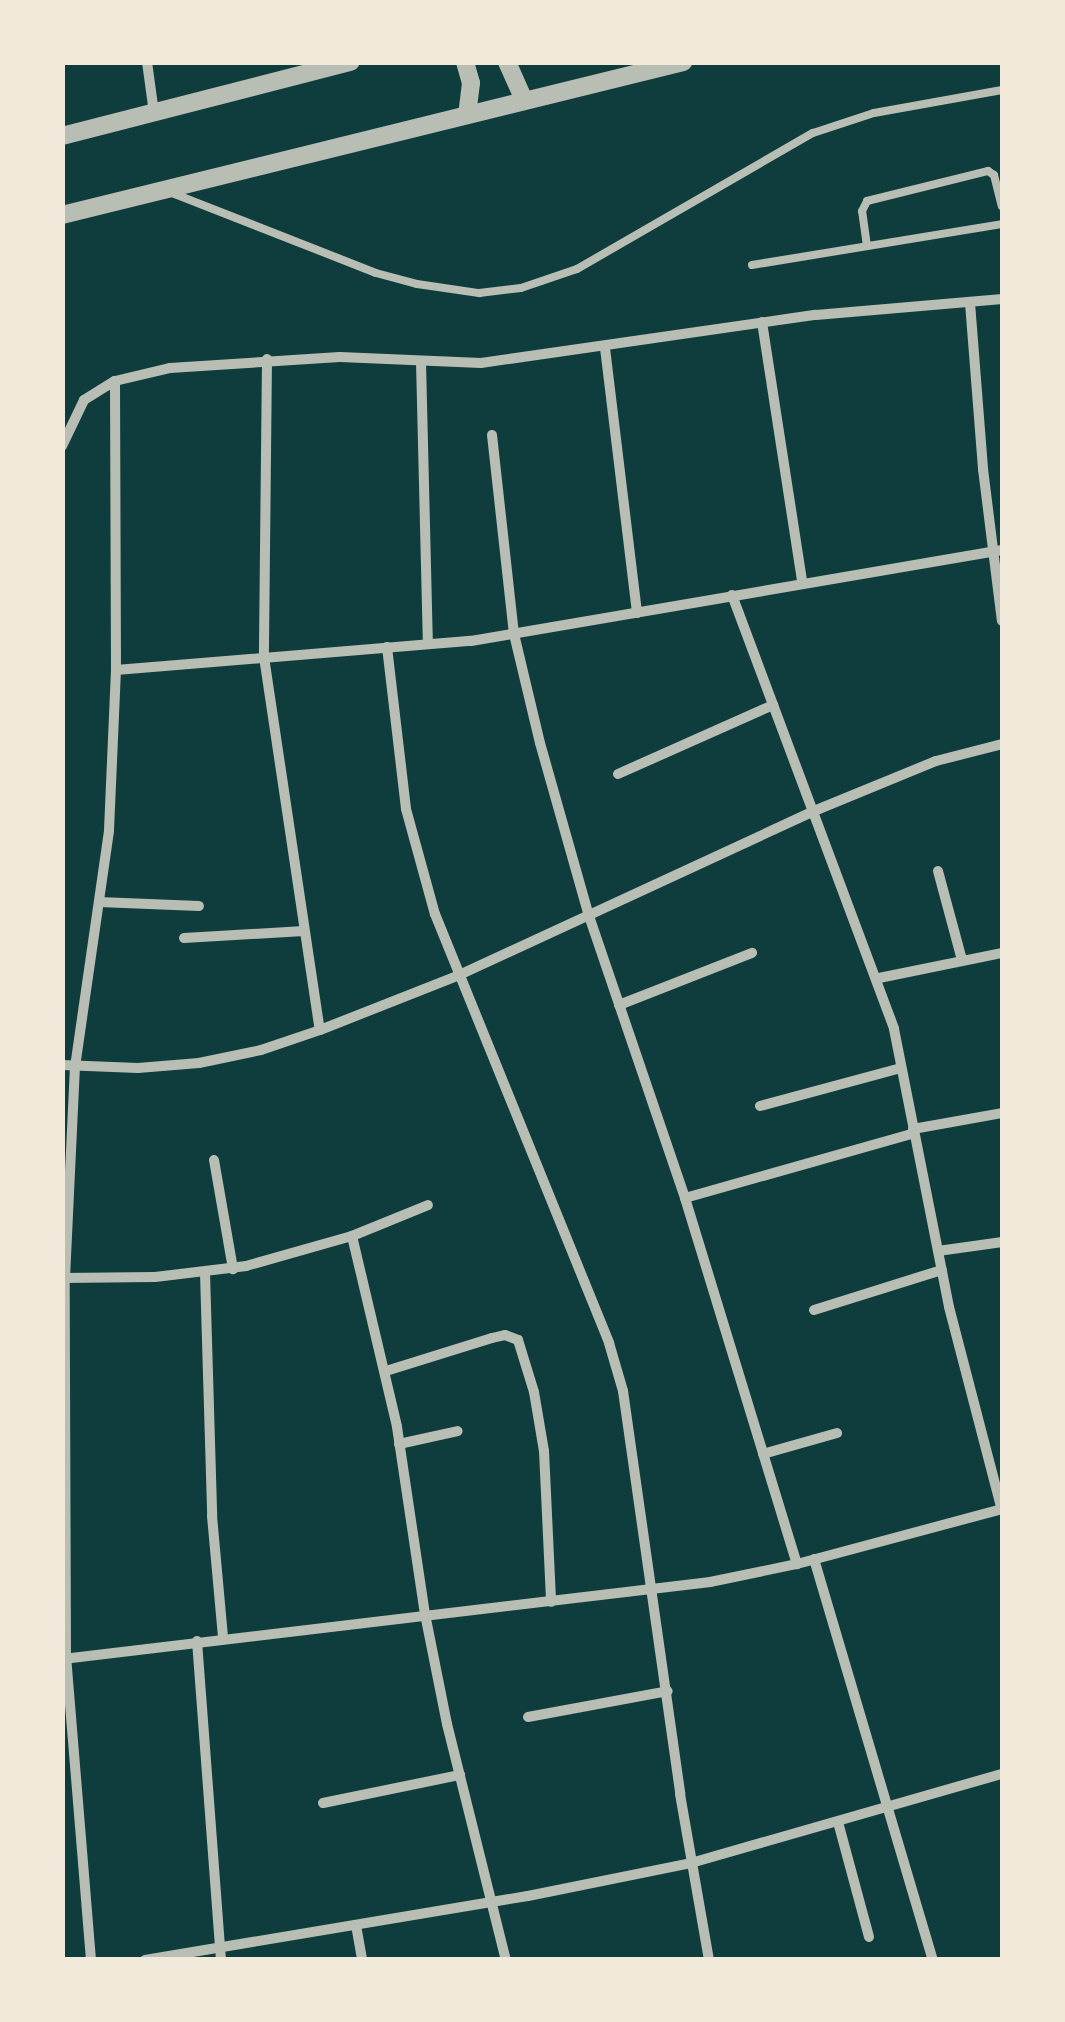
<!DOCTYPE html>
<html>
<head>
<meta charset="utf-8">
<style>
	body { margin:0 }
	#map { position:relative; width:1065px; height:2022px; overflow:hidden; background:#0f3d3e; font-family:"Space Grotesk",sans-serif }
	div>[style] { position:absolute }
	.service>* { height:8px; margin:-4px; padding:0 4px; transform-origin:4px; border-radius:4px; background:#b8beb3 }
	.minor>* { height:10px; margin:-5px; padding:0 5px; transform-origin:5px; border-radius:5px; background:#b8beb3 }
	.tertiary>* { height:18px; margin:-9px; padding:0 9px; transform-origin:9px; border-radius:9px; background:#b8beb3 }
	span { translate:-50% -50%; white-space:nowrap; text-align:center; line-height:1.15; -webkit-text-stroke:9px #f1e9da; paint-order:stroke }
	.frame { position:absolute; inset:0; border:65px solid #f1e9da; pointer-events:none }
</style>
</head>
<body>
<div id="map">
	<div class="service">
		<i style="left:172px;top:193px;width:219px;rotate:21.4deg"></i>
		<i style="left:376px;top:273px;width:42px;rotate:15deg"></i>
		<i style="left:417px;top:284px;width:63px;rotate:8.3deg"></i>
		<i style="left:479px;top:293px;width:42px;rotate:-6.8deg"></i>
		<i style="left:521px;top:288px;width:59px;rotate:-18.7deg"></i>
		<i style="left:577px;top:269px;width:272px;rotate:-30deg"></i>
		<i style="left:813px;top:133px;width:64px;rotate:-18.2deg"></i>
		<i style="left:874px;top:113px;width:130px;rotate:-10.2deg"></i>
		<i style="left:867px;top:246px;width:35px;rotate:-98deg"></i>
		<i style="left:862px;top:211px;width:11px;rotate:-63deg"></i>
		<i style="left:867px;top:201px;width:125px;rotate:-13.9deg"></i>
		<i style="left:988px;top:171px;width:7px;rotate:34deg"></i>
		<i style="left:994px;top:175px;width:32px;rotate:76deg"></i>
		<i style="left:752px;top:265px;width:253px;rotate:-9.3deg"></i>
	</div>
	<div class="minor">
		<i style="left:147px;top:62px;width:51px;rotate:82.2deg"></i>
		<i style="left:970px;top:303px;width:167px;rotate:85.5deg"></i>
		<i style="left:983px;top:469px;width:153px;rotate:82.9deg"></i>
		<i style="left:762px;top:322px;width:262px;rotate:81.2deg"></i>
		<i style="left:605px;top:348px;width:267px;rotate:83.1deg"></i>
		<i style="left:267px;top:359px;width:298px;rotate:90.6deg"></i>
		<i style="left:264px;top:657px;width:377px;rotate:81.5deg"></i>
		<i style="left:421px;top:362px;width:282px;rotate:88.6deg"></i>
		<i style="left:492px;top:435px;width:200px;rotate:83.7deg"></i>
		<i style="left:514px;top:634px;width:112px;rotate:76.6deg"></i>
		<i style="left:540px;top:743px;width:177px;rotate:74.2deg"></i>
		<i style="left:588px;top:913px;width:301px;rotate:71.2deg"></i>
		<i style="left:685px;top:1198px;width:383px;rotate:73deg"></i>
		<i style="left:62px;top:446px;width:51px;rotate:-64.4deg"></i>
		<i style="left:84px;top:400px;width:36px;rotate:-32deg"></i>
		<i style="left:115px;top:381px;width:57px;rotate:-13.3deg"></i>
		<i style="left:170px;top:368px;width:170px;rotate:-3.7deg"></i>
		<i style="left:340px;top:357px;width:141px;rotate:2.4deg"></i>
		<i style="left:481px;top:363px;width:338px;rotate:-8.2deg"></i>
		<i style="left:816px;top:315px;width:187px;rotate:-4.9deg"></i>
		<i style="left:732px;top:595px;width:463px;rotate:69.5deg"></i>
		<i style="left:894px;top:1029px;width:283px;rotate:78.8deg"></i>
		<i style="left:949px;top:1307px;width:210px;rotate:75.4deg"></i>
		<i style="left:387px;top:647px;width:163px;rotate:83.3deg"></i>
		<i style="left:406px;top:809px;width:109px;rotate:74.6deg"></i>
		<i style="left:435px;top:914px;width:463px;rotate:67.9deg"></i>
		<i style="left:609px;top:1343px;width:50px;rotate:73.7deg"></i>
		<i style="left:623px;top:1391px;width:407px;rotate:81.9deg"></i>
		<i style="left:680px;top:1794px;width:169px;rotate:80.1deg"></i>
		<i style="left:116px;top:670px;width:356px;rotate:-4.7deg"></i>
		<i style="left:471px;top:641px;width:539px;rotate:-9.72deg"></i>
		<i style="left:618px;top:774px;width:170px;rotate:-24deg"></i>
		<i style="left:938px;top:871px;width:92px;rotate:74.9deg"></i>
		<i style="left:99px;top:902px;width:100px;rotate:2.3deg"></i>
		<i style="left:184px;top:938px;width:120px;rotate:-3.3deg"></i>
		<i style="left:879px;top:978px;width:126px;rotate:-11.5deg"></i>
		<i style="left:619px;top:1005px;width:143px;rotate:-21.4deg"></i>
		<i style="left:62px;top:1065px;width:76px;rotate:2.3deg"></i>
		<i style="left:138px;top:1068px;width:61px;rotate:-4.7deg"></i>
		<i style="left:199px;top:1063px;width:63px;rotate:-11.8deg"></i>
		<i style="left:261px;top:1050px;width:62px;rotate:-18.7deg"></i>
		<i style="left:320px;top:1030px;width:147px;rotate:-21.5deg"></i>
		<i style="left:457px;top:976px;width:393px;rotate:-24.8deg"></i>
		<i style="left:814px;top:811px;width:132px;rotate:-22.3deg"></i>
		<i style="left:936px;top:761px;width:68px;rotate:-14.4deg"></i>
		<i style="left:760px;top:1106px;width:146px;rotate:-15.1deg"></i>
		<i style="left:913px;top:1129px;width:90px;rotate:-10.2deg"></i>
		<i style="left:214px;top:1160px;width:111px;rotate:80.1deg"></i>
		<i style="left:685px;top:1198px;width:238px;rotate:-15.8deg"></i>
		<i style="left:352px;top:1236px;width:196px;rotate:76.7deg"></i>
		<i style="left:397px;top:1427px;width:189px;rotate:81.5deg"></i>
		<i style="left:425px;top:1614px;width:112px;rotate:78.7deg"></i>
		<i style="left:447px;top:1724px;width:243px;rotate:76deg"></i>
		<i style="left:938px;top:1251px;width:65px;rotate:-8deg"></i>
		<i style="left:205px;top:1273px;width:243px;rotate:88.3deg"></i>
		<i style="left:212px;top:1516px;width:121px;rotate:84.8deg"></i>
		<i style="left:62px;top:1278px;width:93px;rotate:-0.6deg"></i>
		<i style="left:155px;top:1277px;width:92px;rotate:-6.9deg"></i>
		<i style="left:246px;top:1266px;width:110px;rotate:-15.8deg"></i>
		<i style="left:352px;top:1236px;width:82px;rotate:-22.2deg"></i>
		<i style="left:814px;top:1310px;width:134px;rotate:-17.4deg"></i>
		<i style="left:386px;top:1371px;width:111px;rotate:-17.3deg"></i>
		<i style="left:492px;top:1338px;width:13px;rotate:-13deg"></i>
		<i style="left:505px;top:1335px;width:14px;rotate:21deg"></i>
		<i style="left:518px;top:1340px;width:54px;rotate:72.9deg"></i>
		<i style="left:534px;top:1392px;width:60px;rotate:80.4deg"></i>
		<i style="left:544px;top:1451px;width:151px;rotate:87.3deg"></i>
		<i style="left:399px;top:1444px;width:60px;rotate:-12.4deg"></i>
		<i style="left:763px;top:1454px;width:77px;rotate:-15.8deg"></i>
		<i style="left:814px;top:1559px;width:418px;rotate:73.5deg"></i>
		<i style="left:197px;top:1641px;width:320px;rotate:85.7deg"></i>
		<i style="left:63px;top:1659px;width:652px;rotate:-6.79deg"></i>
		<i style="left:710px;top:1582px;width:89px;rotate:-11.7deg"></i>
		<i style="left:797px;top:1564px;width:212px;rotate:-15deg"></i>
		<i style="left:528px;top:1717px;width:142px;rotate:-10.5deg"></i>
		<i style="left:323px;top:1803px;width:140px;rotate:-11.6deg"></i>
		<i style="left:838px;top:1822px;width:119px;rotate:74.9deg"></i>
		<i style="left:356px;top:1925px;width:36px;rotate:80deg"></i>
		<i style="left:91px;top:1960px;width:302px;rotate:-94.7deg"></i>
		<i style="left:66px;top:1659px;width:381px;rotate:-90.2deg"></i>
		<i style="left:65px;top:1278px;width:211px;rotate:-87.3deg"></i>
		<i style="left:75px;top:1067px;width:239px;rotate:-81.8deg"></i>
		<i style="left:109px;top:830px;width:160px;rotate:-87.5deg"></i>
		<i style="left:116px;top:670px;width:289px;rotate:-90.2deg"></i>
		<i style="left:145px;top:1960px;width:388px;rotate:-9.5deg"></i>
		<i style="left:528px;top:1896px;width:166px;rotate:-11.4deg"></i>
		<i style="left:691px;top:1863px;width:323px;rotate:-16deg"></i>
	</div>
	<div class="tertiary">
		<i style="left:465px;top:62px;width:22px;rotate:74deg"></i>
		<i style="left:471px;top:83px;width:31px;rotate:97deg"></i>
		<i style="left:507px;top:62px;width:42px;rotate:65.9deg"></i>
		<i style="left:62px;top:136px;width:298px;rotate:-14.4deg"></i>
		<i style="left:62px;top:215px;width:640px;rotate:-13.84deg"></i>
	</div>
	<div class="frame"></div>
</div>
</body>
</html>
